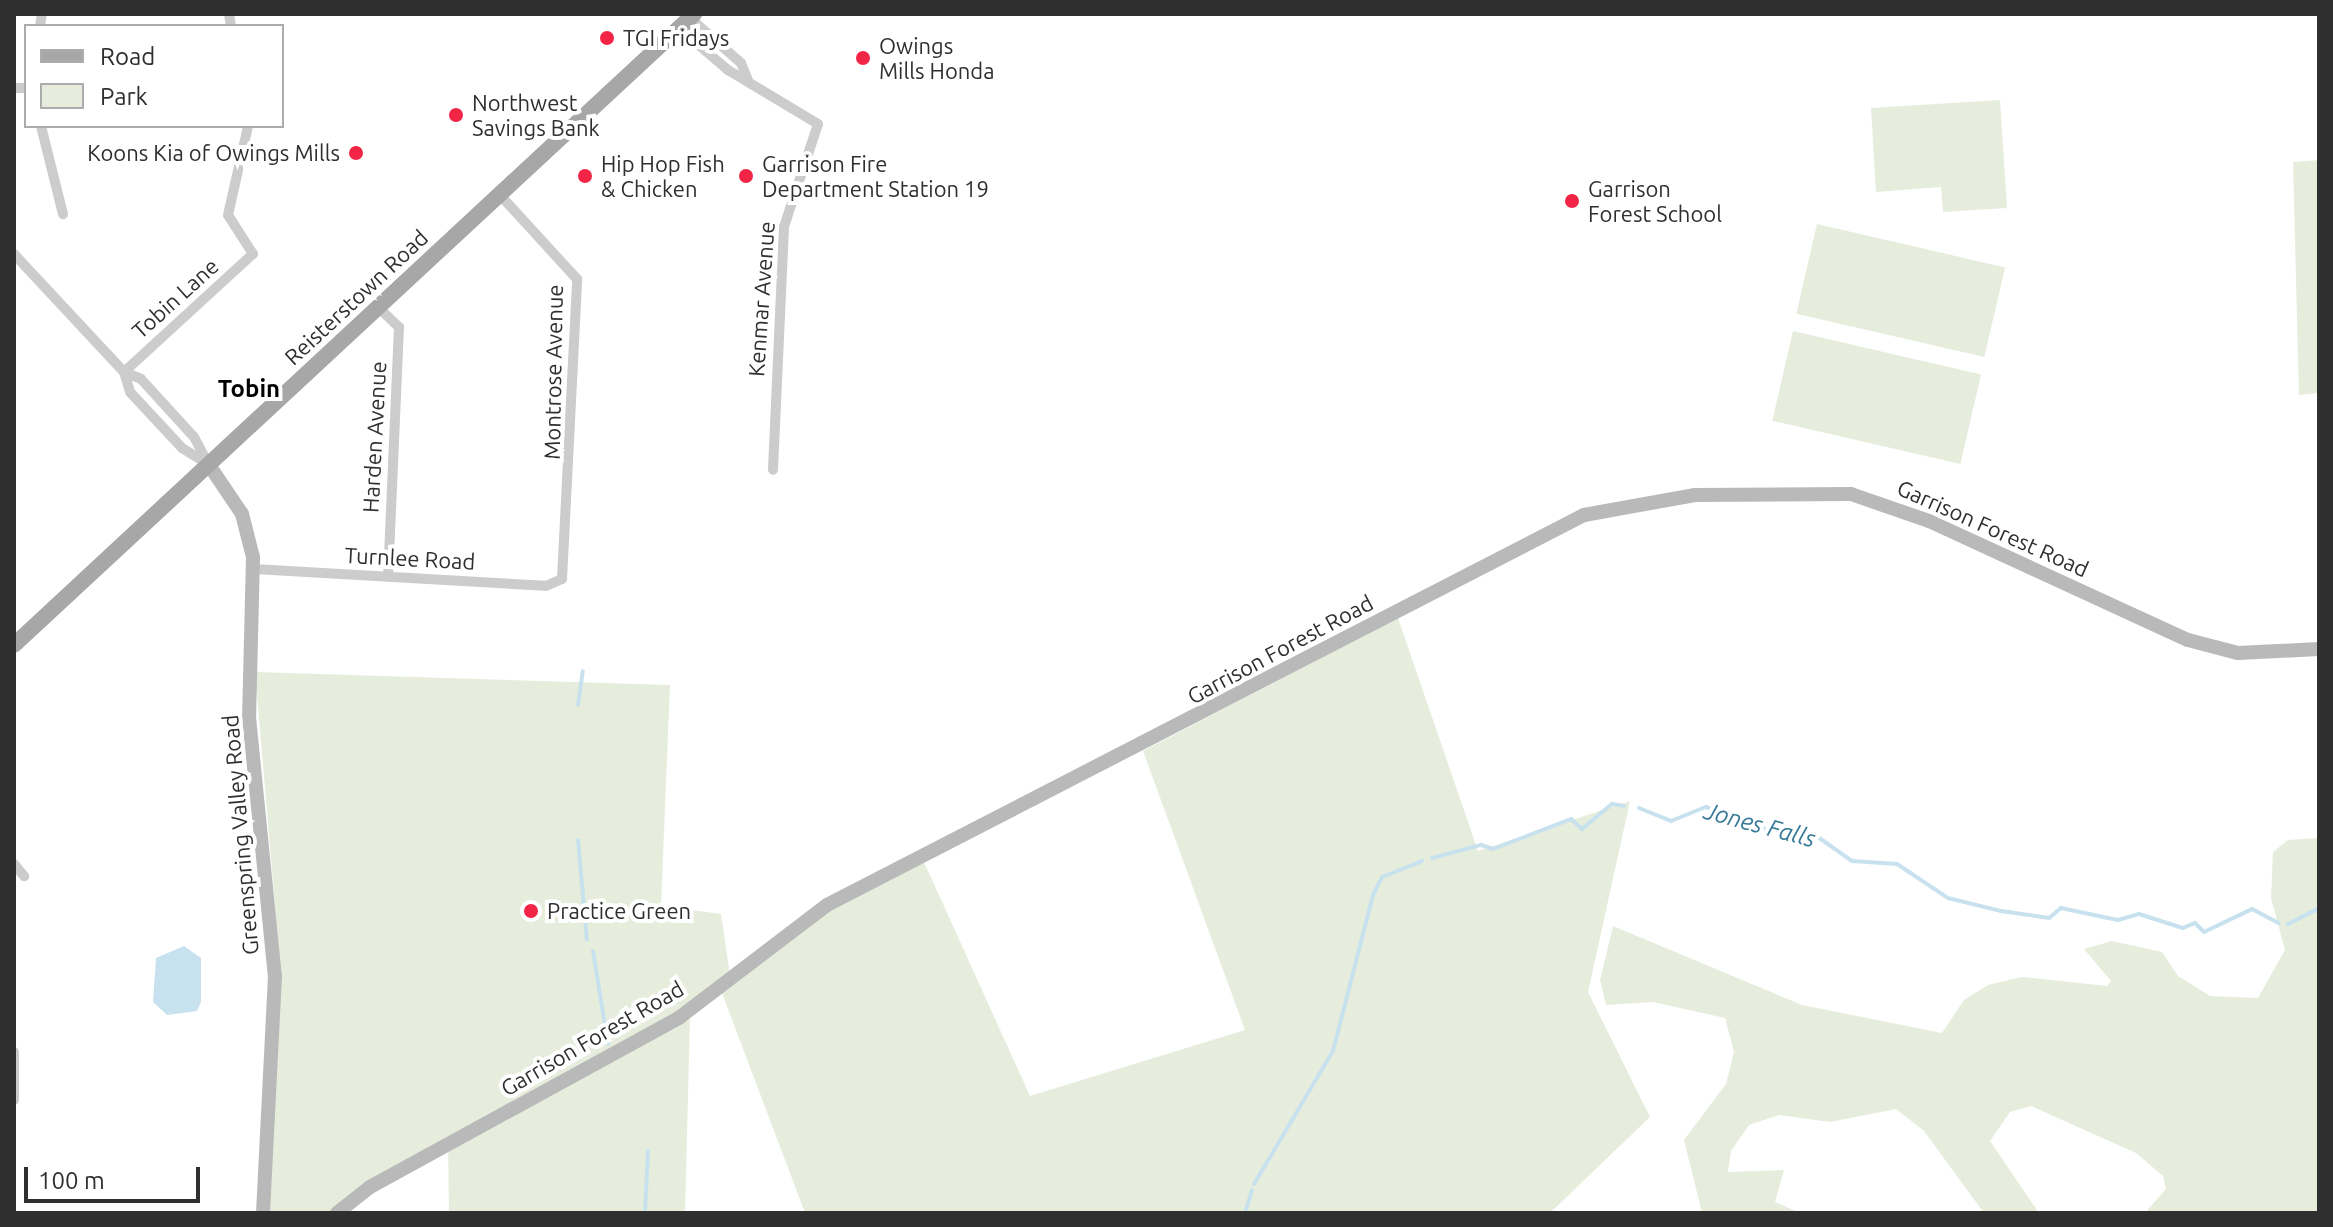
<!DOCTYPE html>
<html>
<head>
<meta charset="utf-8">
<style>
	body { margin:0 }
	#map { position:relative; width:2333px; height:1227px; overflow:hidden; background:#fff; font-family:Ubuntu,sans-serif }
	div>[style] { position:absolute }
	.green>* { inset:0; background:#e7eddc; transform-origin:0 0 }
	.water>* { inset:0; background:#c7e2ee }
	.stream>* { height:4px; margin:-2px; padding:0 2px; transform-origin:2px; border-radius:2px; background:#c7e2ee }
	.street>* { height:10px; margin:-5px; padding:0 5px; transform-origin:5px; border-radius:5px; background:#ccc }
	.secondary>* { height:14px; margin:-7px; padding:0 7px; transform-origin:7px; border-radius:7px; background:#b9b9b9 }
	.primary>* { height:16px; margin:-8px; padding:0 8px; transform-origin:8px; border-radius:8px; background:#a7a7a7 }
	.dots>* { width:22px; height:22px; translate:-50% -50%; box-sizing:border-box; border:4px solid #fff; border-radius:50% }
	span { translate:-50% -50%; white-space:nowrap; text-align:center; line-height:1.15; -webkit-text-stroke:8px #fff; paint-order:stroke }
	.poi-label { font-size:22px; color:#2f2f2f }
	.left { translate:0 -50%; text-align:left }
	.right { translate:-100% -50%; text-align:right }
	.street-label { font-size:22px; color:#2f2f2f }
	.neighbourhood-label { font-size:24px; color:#000; font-weight:700 }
	.water-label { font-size:24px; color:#377a97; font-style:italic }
	.frame { position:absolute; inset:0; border:16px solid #2f2f2f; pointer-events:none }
	.legend { position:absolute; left:24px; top:24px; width:260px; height:104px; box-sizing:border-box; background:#fff; border:2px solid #acacac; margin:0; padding:10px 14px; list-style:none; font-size:24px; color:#2f2f2f }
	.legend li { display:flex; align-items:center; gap:16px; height:40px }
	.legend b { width:40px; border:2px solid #acacac }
	.scale { position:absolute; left:24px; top:1167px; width:176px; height:36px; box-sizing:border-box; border:4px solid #2f2f2f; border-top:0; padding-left:10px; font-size:24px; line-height:28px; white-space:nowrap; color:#2f2f2f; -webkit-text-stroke:6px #fff; paint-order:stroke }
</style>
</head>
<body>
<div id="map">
	<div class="green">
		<i style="clip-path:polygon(2000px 100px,2007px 208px,1943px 212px,1941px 187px,1876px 192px,1871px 108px)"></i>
		<i style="clip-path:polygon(2319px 160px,2319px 393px,2299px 395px,2293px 162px)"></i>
		<i style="left:1817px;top:224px;width:193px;height:92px;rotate:13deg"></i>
		<i style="left:1793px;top:331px;width:193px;height:92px;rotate:13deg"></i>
		<i style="clip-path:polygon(1398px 618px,1478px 851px,1630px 801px,1588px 992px,1650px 1117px,1550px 1213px,805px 1213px,722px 993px,690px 1017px,685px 1213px,449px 1213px,448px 1139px,329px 1213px,269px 1213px,281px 975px,255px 672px,670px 685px,661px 906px,721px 914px,731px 982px,829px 911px,924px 862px,1030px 1096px,1245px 1030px,1143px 751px)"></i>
		<i style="clip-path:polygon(2319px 838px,2319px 1213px,2145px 1213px,2166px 1189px,2163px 1176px,2136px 1153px,2031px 1106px,2010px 1112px,1990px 1141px,2039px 1213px,1984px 1213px,1924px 1131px,1896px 1109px,1830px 1122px,1779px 1115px,1749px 1125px,1731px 1151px,1728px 1172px,1784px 1170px,1775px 1202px,1800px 1213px,1702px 1213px,1684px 1140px,1726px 1084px,1734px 1052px,1725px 1018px,1653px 1002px,1606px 1005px,1600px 980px,1613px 926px,1802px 1005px,1942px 1033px,1964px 1000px,1988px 985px,2022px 977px,2107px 986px,2111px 981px,2084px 949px,2112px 941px,2162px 952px,2178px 976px,2210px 996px,2258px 998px,2285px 950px,2271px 898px,2273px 852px,2288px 840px)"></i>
	</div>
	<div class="water">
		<i style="clip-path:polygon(184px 946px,201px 958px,201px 1002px,197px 1011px,167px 1015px,153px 1002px,156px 958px)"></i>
	</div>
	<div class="stream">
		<i style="left:578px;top:705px;width:34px;rotate:-82deg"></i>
		<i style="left:1639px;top:808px;width:35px;rotate:22deg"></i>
		<i style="left:1671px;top:821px;width:38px;rotate:-22deg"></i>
		<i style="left:1706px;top:807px;width:67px;rotate:20.1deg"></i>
		<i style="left:1769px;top:830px;width:46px;rotate:6.2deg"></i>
		<i style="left:1815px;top:835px;width:45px;rotate:35.1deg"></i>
		<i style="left:1852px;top:861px;width:45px;rotate:3.8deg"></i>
		<i style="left:1897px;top:864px;width:61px;rotate:33.7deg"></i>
		<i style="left:1948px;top:898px;width:55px;rotate:13.8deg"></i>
		<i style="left:2001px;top:911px;width:49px;rotate:8.3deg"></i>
		<i style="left:2049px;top:918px;width:16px;rotate:-40deg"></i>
		<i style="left:2061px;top:908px;width:58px;rotate:11.9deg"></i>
		<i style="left:2118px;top:920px;width:22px;rotate:-16deg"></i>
		<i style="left:2139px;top:914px;width:46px;rotate:17.7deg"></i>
		<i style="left:2183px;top:928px;width:13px;rotate:-23deg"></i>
		<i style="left:2195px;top:923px;width:13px;rotate:45deg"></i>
		<i style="left:2204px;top:932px;width:53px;rotate:-25.6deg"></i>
		<i style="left:2252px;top:909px;width:30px;rotate:28deg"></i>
		<i style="left:578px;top:840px;width:100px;rotate:84.9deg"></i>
		<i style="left:1432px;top:858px;width:51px;rotate:-14.9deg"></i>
		<i style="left:1481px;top:845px;width:13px;rotate:18deg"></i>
		<i style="left:1493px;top:849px;width:84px;rotate:-21deg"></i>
		<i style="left:1571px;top:819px;width:15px;rotate:42deg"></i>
		<i style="left:1582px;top:829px;width:39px;rotate:-40deg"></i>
		<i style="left:1612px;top:804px;width:12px;rotate:9deg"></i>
		<i style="left:2288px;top:924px;width:35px;rotate:-27deg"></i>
		<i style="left:593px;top:951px;width:94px;rotate:80.8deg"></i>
		<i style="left:1254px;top:1184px;width:155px;rotate:-59.3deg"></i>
		<i style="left:1333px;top:1051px;width:161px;rotate:-75.6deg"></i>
		<i style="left:1373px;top:895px;width:20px;rotate:-63deg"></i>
		<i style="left:1382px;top:877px;width:43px;rotate:-21.8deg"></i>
		<i style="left:645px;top:1213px;width:62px;rotate:-87.2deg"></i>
		<i style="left:1245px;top:1213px;width:24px;rotate:-73deg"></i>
	</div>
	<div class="street">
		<i style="left:229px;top:14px;width:12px;rotate:81deg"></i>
		<i style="left:690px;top:18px;width:23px;rotate:80deg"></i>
		<i style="left:694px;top:41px;width:45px;rotate:40.5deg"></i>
		<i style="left:728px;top:70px;width:105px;rotate:31deg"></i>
		<i style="left:818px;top:124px;width:108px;rotate:108.3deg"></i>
		<i style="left:784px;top:227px;width:243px;rotate:92.6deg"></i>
		<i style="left:690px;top:18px;width:68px;rotate:41.4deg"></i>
		<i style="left:741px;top:63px;width:18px;rotate:68deg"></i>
		<i style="left:40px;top:26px;width:12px;rotate:-81deg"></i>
		<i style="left:14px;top:88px;width:12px"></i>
		<i style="left:41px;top:126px;width:91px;rotate:76deg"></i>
		<i style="left:14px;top:254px;width:161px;rotate:47deg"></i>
		<i style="left:124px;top:372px;width:18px;rotate:22deg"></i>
		<i style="left:141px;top:379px;width:79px;rotate:47.6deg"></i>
		<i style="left:194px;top:437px;width:32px;rotate:62deg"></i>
		<i style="left:378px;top:307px;width:29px;rotate:44deg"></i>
		<i style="left:399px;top:327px;width:250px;rotate:92.5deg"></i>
		<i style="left:124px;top:372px;width:175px;rotate:-42.5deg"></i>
		<i style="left:253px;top:254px;width:46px;rotate:-122.7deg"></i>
		<i style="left:228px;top:215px;width:91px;rotate:-77.3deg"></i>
		<i style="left:124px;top:372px;width:21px;rotate:73deg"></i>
		<i style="left:130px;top:392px;width:76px;rotate:47.1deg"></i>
		<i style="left:182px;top:448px;width:28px;rotate:32deg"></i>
		<i style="left:253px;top:569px;width:293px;rotate:3.3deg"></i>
		<i style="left:546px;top:586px;width:17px;rotate:-24deg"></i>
		<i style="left:562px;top:579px;width:300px;rotate:-87.1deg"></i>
		<i style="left:577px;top:279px;width:115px;rotate:-132.5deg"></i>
		<i style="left:14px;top:864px;width:16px;rotate:50deg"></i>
		<i style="left:14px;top:1052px;width:48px;rotate:90deg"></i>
	</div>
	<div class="secondary">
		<i style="left:209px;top:465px;width:59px;rotate:56deg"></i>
		<i style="left:242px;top:514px;width:44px;rotate:75.7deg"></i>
		<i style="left:253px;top:557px;width:160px;rotate:91.4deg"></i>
		<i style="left:249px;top:717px;width:260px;rotate:84.3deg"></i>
		<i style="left:275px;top:976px;width:237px;rotate:92.9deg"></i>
		<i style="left:337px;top:1213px;width:42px;rotate:-38.2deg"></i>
		<i style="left:370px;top:1187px;width:354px;rotate:-28.7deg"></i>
		<i style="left:680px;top:1017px;width:185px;rotate:-37.3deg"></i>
		<i style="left:827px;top:905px;width:852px;rotate:-27.26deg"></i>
		<i style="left:1584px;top:515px;width:113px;rotate:-10.2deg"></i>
		<i style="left:1695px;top:495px;width:156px;rotate:-0.4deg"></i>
		<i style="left:1851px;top:494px;width:83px;rotate:19.1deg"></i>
		<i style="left:1929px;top:521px;width:285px;rotate:24.7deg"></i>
		<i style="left:2188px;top:640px;width:52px;rotate:14.6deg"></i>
		<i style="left:2238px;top:653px;width:81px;rotate:-2.8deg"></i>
	</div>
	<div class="primary">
		<i style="left:14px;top:645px;width:928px;rotate:-42.86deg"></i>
	</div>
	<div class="dots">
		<i style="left:607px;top:38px;background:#f22546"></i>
		<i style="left:863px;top:58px;background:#f22546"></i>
		<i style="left:456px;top:115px;background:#f22546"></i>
		<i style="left:356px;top:153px;background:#f22546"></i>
		<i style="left:585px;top:176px;background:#f22546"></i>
		<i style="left:746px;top:176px;background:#f22546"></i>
		<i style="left:1572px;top:201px;background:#f22546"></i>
		<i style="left:531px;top:911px;background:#f22546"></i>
	</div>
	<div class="poi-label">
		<span class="left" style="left:623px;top:38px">TGI Fridays</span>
		<span class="left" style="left:879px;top:58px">Owings<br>Mills Honda</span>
		<span class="left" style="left:472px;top:115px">Northwest<br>Savings Bank</span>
		<span class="right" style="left:340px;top:153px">Koons Kia of Owings Mills</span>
		<span class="left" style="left:601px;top:176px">Hip Hop Fish<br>&amp; Chicken</span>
		<span class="left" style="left:762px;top:176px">Garrison Fire<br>Department Station 19</span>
		<span class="left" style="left:1588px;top:201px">Garrison<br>Forest School</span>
		<span class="left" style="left:547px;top:911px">Practice Green</span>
	</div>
	<div class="street-label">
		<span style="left:356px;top:297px;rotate:-43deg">Reisterstown Road</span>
		<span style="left:175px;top:298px;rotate:-42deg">Tobin Lane</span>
		<span style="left:761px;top:299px;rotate:-86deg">Kenmar Avenue</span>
		<span style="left:553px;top:372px;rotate:-89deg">Montrose Avenue</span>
		<span style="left:374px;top:437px;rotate:-87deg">Harden Avenue</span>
		<span style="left:1993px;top:528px;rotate:24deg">Garrison Forest Road</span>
		<span style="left:410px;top:558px;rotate:3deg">Turnlee Road</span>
		<span style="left:1280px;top:649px;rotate:-28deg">Garrison Forest Road</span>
		<span style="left:240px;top:835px;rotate:-95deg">Greenspring Valley Road</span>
		<span style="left:592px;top:1038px;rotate:-30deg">Garrison Forest Road</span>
	</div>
	<div class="neighbourhood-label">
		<span style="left:249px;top:389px">Tobin</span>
	</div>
	<div class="water-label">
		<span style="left:1760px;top:825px;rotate:15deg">Jones Falls</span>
	</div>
	<div class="frame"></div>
	<ul class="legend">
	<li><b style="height:10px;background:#a7a7a7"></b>Road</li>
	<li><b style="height:22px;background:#e7eddc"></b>Park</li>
	</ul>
	<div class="scale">100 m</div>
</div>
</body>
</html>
